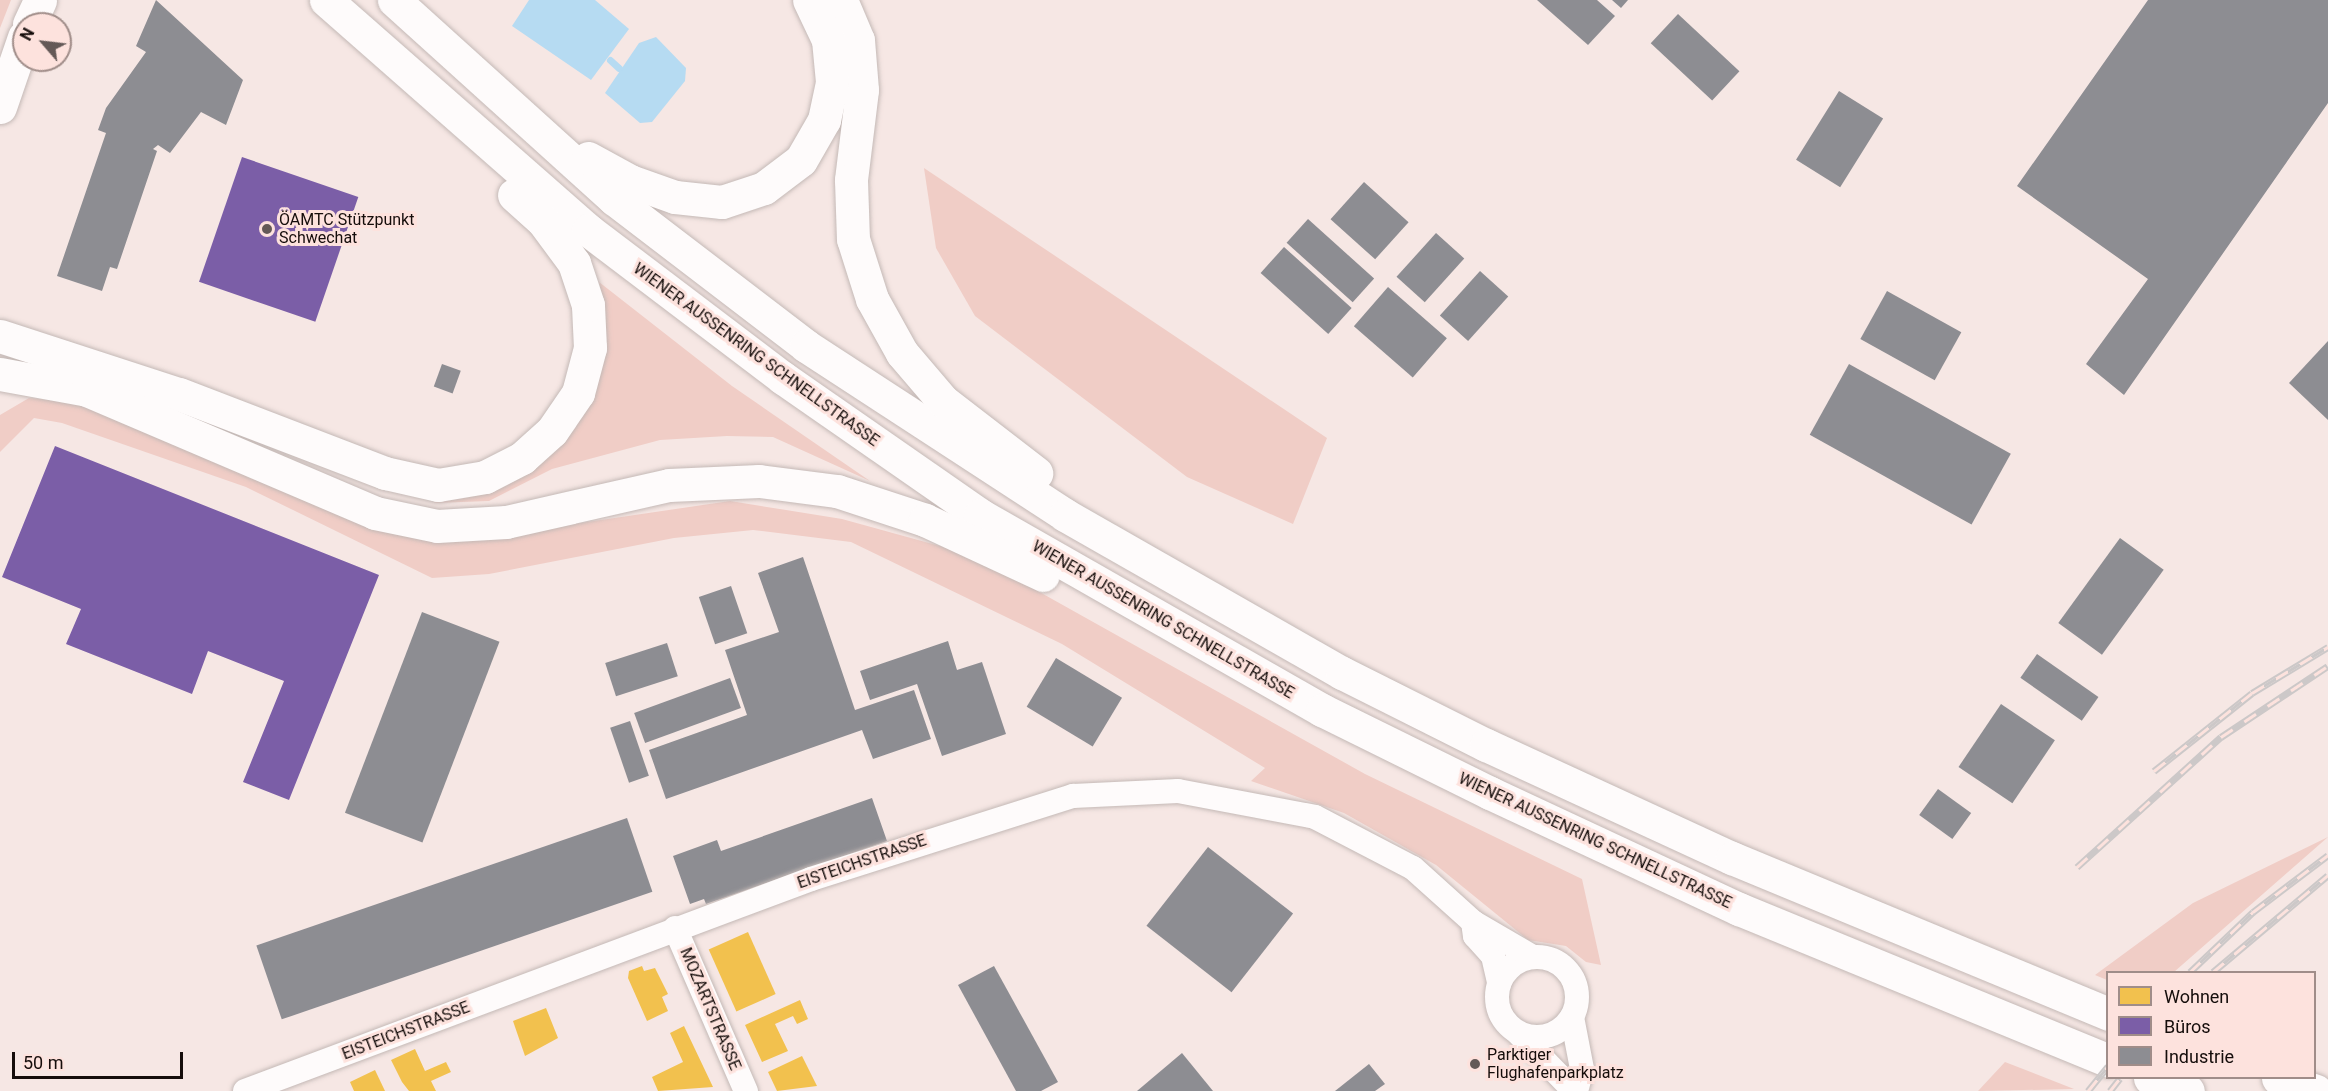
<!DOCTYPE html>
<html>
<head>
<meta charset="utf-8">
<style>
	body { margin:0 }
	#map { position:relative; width:2328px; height:1091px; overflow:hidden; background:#f6e7e4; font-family:Roboto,sans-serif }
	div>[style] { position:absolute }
	.green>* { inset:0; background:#f0cdc6 }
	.water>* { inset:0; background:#b6dbf2 }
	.homes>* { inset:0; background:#f2c14e; transform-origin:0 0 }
	.offices>* { inset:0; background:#7b5ea7; transform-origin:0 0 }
	.industry>* { inset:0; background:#8d8d92; transform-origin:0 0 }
	.stream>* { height:7px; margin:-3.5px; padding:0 3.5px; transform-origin:3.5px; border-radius:3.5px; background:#b6dbf2 }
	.roads { filter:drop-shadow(0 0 2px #c4b9b6) drop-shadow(0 0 2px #c4b9b6) }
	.minor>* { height:24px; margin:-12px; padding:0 12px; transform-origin:12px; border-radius:12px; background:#fefbfb }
	.minor>.ring { margin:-12px; padding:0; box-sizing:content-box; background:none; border:24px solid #fefbfb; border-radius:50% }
	.secondary>* { height:33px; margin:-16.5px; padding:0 16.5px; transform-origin:16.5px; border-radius:16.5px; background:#fefbfb }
	.motorway>* { height:33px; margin:-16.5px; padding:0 16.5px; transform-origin:16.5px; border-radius:16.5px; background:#fefbfb }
	.rail>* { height:7px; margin-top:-3.5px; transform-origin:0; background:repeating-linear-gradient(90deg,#fde2dd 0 14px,#ccc8c8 0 28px); box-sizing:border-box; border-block:2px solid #ccc8c8 }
	.dots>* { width:16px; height:16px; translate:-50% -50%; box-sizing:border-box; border:3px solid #fde2dd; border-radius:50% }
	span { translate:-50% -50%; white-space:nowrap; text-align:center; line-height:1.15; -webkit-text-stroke:6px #fde2dd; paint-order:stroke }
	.poi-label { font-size:16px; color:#150d0b }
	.left { translate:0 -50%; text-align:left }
	.street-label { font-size:16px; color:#150d0b }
	.legend { position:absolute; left:2106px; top:971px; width:210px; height:108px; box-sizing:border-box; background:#fde2dd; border:2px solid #a08d89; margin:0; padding:8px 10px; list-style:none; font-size:18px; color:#150d0b }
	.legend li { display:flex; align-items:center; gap:12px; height:30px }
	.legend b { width:30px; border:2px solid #a08d89 }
	.north { position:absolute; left:12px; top:12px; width:60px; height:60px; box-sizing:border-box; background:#fde2dd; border:2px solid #a08d89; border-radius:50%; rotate:298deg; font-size:16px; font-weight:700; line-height:24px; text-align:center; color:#150d0b }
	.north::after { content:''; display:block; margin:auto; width:21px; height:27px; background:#645957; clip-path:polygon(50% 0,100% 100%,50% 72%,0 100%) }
	.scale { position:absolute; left:12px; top:1052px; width:171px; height:27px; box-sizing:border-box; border:3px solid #150d0b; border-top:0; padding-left:8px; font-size:18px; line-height:21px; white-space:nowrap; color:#150d0b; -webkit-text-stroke:4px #fde2dd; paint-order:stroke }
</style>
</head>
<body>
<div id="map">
	<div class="green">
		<i style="clip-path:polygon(0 0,11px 0,0 28px)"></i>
		<i style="clip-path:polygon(924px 168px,1327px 438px,1293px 524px,1187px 477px,975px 316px,936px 248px)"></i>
		<i style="clip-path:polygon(599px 282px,732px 386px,870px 481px,773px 437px,727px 436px,660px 440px,552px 469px,489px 501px,433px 503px,522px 473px,605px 314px)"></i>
		<i style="clip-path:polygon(29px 398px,69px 402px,159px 432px,328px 508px,560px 526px,730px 501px,842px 519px,947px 548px,1027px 585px,1365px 774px,1582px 879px,1601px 965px,1586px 962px,1566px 946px,1528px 940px,1436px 865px,1344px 813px,1251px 781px,1265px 768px,1062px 644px,851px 542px,753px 530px,674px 538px,489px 574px,432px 578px,246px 487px,62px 423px,34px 418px,0 452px,0 415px)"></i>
		<i style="clip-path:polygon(2328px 837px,2174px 972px,2108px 972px,2107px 980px,2095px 975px,2193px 903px)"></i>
		<i style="clip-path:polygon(2005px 1062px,2074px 1089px,1978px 1091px)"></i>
	</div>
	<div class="water">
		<i style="clip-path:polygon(529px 0,595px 0,629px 29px,591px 80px,512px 26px)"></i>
		<i style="clip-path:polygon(656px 37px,686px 68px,685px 81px,652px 122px,640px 123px,605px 93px,639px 43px)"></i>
	</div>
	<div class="homes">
		<i style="left:748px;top:932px;width:68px;height:43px;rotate:66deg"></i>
		<i style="clip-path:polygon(642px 966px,644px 971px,655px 968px,668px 994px,662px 997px,668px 1011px,647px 1021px,628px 978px,629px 971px)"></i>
		<i style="clip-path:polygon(800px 1000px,808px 1019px,797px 1024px,793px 1016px,775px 1024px,788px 1051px,762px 1062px,745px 1025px)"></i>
		<i style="clip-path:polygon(546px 1008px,558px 1038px,525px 1056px,513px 1021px)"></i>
		<i style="clip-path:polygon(684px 1026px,713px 1087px,658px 1091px,652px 1077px,683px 1062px,670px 1033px)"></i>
		<i style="clip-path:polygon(415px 1049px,425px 1071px,446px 1062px,451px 1072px,431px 1081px,436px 1091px,409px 1091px,402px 1082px,391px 1060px)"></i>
		<i style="clip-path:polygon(802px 1056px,817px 1086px,777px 1091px,768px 1072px)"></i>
		<i style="clip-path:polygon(375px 1070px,385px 1091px,354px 1091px,350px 1082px)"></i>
	</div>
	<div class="offices">
		<i style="left:242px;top:157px;width:123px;height:132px;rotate:19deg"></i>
		<i style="clip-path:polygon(55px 446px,379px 575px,289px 800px,243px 782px,284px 681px,208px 651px,192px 694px,66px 644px,81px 609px,2px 577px)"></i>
	</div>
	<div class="industry">
		<i style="clip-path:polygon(156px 0,243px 80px,226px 125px,201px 112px,170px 153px,158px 145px,153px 149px,157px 151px,117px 269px,110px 267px,102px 291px,57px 276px,106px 133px,98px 130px,106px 108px,146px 52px,136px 46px)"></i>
		<i style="clip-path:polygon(1537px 0,1597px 0,1615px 16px,1588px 45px)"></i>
		<i style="clip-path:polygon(1612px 0,1628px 0,1621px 8px)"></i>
		<i style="clip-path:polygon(2148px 0,2328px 0,2328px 103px,2124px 395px,2086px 364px,2148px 279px,2017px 186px)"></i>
		<i style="left:1678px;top:14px;width:84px;height:40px;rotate:43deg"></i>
		<i style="left:1839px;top:91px;width:52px;height:81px;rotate:32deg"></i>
		<i style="left:1364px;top:182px;width:60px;height:50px;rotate:42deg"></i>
		<i style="left:1308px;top:219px;width:89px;height:32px;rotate:42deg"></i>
		<i style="left:1436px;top:233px;width:38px;height:59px;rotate:42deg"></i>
		<i style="left:1284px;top:247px;width:91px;height:35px;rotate:42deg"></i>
		<i style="left:1480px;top:271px;width:38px;height:60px;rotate:42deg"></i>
		<i style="left:1388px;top:287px;width:78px;height:52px;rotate:41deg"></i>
		<i style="left:1887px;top:291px;width:85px;height:55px;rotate:29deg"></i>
		<i style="clip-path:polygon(2328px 341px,2328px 420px,2289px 383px)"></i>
		<i style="left:442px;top:364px;width:20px;height:24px;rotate:20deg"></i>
		<i style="left:1849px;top:364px;width:185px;height:81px;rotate:29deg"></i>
		<i style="left:2120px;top:538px;width:54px;height:105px;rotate:36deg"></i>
		<i style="clip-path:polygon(803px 557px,855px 710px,914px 690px,931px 739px,873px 759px,862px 730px,666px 799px,649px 750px,747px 715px,725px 650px,779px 632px,758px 573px)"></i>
		<i style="left:731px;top:586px;width:50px;height:34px;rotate:71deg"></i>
		<i style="left:422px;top:612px;width:83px;height:215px;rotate:21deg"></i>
		<i style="clip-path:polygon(948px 641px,957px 670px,982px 662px,1006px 734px,942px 756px,917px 684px,870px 700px,860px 671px)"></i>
		<i style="left:667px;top:643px;width:35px;height:65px;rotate:72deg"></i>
		<i style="left:2037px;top:654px;width:75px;height:29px;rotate:35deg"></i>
		<i style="left:1056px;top:658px;width:77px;height:57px;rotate:31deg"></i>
		<i style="left:730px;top:678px;width:32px;height:102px;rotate:70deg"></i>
		<i style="left:2001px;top:704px;width:65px;height:76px;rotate:34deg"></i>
		<i style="left:630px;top:721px;width:58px;height:21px;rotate:71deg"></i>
		<i style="left:1938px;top:789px;width:41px;height:32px;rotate:36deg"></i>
		<i style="clip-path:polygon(872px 798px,887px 841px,706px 904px,704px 899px,690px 904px,673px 856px,717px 840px,721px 851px)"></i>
		<i style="left:627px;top:818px;width:78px;height:392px;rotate:71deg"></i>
		<i style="left:1208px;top:847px;width:108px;height:100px;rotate:38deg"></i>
		<i style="clip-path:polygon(994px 966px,1058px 1082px,1041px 1091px,1016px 1091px,958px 985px)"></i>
		<i style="clip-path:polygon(1182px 1053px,1213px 1091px,1137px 1091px)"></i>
		<i style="clip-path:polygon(1369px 1064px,1385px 1084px,1375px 1091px,1335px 1091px)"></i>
	</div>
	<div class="stream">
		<i style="left:610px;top:60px;width:12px;rotate:42deg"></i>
	</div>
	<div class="roads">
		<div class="minor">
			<i style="left:1473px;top:922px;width:14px;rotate:82deg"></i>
			<i style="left:1475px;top:936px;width:27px;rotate:48deg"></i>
			<i style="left:1493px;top:956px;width:28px;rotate:77deg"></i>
			<i style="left:675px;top:928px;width:178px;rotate:66.5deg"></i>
			<i class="ring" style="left:1497px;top:957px;width:56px;height:56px"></i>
			<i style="left:1572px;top:1017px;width:53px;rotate:79.1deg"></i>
			<i style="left:1582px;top:1069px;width:23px;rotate:105deg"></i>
			<i style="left:1518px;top:1033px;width:81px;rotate:46deg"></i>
			<i style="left:245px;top:1091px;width:604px;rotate:-20.53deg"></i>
			<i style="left:811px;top:879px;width:275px;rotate:-17.6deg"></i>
			<i style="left:1073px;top:796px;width:105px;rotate:-2.7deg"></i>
			<i style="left:1178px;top:791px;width:139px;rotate:10.7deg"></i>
			<i style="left:1315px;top:817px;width:110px;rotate:27.5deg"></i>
			<i style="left:1413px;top:868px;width:81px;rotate:42deg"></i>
			<i style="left:1473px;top:922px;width:69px;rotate:30.3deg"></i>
		</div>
		<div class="secondary">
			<i style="left:29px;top:24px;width:26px;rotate:-65deg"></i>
			<i style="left:0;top:107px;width:74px;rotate:-71.1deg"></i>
		</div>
		<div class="motorway">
			<i style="left:326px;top:0;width:349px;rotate:41.3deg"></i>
			<i style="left:588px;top:230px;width:245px;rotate:37.2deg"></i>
			<i style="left:783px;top:378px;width:240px;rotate:34.8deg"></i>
			<i style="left:980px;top:515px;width:394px;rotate:29.7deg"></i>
			<i style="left:1322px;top:710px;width:187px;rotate:26.3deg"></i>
			<i style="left:1490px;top:793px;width:275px;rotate:25deg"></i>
			<i style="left:1739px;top:909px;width:399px;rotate:22.3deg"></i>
			<i style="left:394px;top:0;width:297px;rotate:42.1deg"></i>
			<i style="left:614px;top:199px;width:242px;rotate:37.4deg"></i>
			<i style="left:806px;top:346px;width:309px;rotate:33.1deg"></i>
			<i style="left:1065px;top:515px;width:319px;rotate:29.7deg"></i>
			<i style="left:1342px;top:673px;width:161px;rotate:26.6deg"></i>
			<i style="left:1486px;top:745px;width:271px;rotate:24.7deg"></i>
			<i style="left:1732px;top:858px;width:407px;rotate:22.5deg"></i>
			<i style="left:841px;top:0;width:43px;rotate:67deg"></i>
			<i style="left:858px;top:40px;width:50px;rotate:85.4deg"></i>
			<i style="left:862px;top:90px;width:91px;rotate:97deg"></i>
			<i style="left:851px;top:180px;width:59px;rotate:88.1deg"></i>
			<i style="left:853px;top:239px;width:63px;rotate:72.4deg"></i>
			<i style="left:872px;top:299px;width:62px;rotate:60.9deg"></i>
			<i style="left:902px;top:353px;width:63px;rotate:49.5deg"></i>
			<i style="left:943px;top:401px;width:118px;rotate:37.7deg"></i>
			<i style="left:588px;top:158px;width:48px;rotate:28.7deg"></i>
			<i style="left:630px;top:181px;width:48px;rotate:19.6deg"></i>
			<i style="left:675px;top:197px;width:47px;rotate:6.1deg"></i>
			<i style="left:722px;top:202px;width:44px;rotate:-18.4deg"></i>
			<i style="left:764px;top:188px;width:46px;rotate:-37.1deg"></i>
			<i style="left:801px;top:160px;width:46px;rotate:-60.1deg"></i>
			<i style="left:824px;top:120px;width:39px;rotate:-78deg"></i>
			<i style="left:832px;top:82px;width:42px;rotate:-95.4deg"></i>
			<i style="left:828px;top:40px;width:44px;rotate:-115.4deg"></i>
			<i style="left:0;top:336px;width:188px;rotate:18deg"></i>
			<i style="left:179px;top:394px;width:221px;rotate:21deg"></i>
			<i style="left:385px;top:473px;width:54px;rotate:12.8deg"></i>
			<i style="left:438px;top:485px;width:48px;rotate:-9.7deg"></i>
			<i style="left:485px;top:477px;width:42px;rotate:-27.2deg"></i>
			<i style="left:522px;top:458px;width:40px;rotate:-42deg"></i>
			<i style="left:552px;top:431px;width:46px;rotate:-55.6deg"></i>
			<i style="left:578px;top:393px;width:47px;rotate:-75.1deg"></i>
			<i style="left:590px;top:348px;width:43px;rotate:-92.7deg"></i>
			<i style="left:588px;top:305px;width:44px;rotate:-108.4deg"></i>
			<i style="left:574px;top:263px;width:52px;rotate:-126.4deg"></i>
			<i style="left:543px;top:221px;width:39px;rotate:-138deg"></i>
			<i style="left:0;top:374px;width:88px;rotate:10.4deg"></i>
			<i style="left:87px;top:390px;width:313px;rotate:23.1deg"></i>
			<i style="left:375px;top:513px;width:63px;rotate:11.8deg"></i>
			<i style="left:437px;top:526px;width:69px;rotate:-3.3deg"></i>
			<i style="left:506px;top:522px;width:167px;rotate:-12.8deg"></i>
			<i style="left:669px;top:485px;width:90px;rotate:-2.5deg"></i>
			<i style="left:759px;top:481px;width:79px;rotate:7.3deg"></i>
			<i style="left:837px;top:491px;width:93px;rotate:18.2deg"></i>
			<i style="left:925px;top:520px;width:130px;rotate:25deg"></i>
			<i style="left:2150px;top:1078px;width:40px;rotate:18.9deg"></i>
			<i style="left:2278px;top:1078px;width:40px;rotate:18.9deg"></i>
		</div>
	</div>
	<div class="rail">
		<i style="left:2154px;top:771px;width:125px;rotate:-38.5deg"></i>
		<i style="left:2252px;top:693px;width:89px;rotate:-31.2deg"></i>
		<i style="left:2077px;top:867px;width:194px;rotate:-42.1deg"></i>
		<i style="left:2221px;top:737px;width:128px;rotate:-33.6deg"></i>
		<i style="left:2190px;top:972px;width:87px;rotate:-43.6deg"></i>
		<i style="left:2253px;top:912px;width:94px;rotate:-37.2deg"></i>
		<i style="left:2213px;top:972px;width:150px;rotate:-40.1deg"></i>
		<i style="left:2088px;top:1091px;width:32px;rotate:-51deg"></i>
		<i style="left:2110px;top:1091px;width:16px;rotate:-52deg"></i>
	</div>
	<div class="dots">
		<i style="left:267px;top:229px;background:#645957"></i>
		<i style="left:1475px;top:1064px;background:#645957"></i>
	</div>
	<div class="poi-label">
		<span class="left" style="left:279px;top:229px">ÖAMTC Stützpunkt<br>Schwechat</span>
		<span class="left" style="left:1487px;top:1064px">Parktiger<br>Flughafenparkplatz</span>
	</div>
	<div class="street-label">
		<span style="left:756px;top:355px;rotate:36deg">WIENER AUSSENRING SCHNELLSTRASSE</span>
		<span style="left:1163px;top:620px;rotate:30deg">WIENER AUSSENRING SCHNELLSTRASSE</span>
		<span style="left:1595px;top:841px;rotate:25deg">WIENER AUSSENRING SCHNELLSTRASSE</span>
		<span style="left:862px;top:862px;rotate:-19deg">EISTEICHSTRASSE</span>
		<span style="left:710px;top:1009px;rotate:67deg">MOZARTSTRASSE</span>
		<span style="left:406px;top:1031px;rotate:-21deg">EISTEICHSTRASSE</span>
	</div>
	<ul class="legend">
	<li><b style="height:16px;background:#f2c14e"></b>Wohnen</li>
	<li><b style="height:16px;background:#7b5ea7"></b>Büros</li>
	<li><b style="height:16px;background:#8d8d92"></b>Industrie</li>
	</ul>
	<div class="north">N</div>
	<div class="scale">50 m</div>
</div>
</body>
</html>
